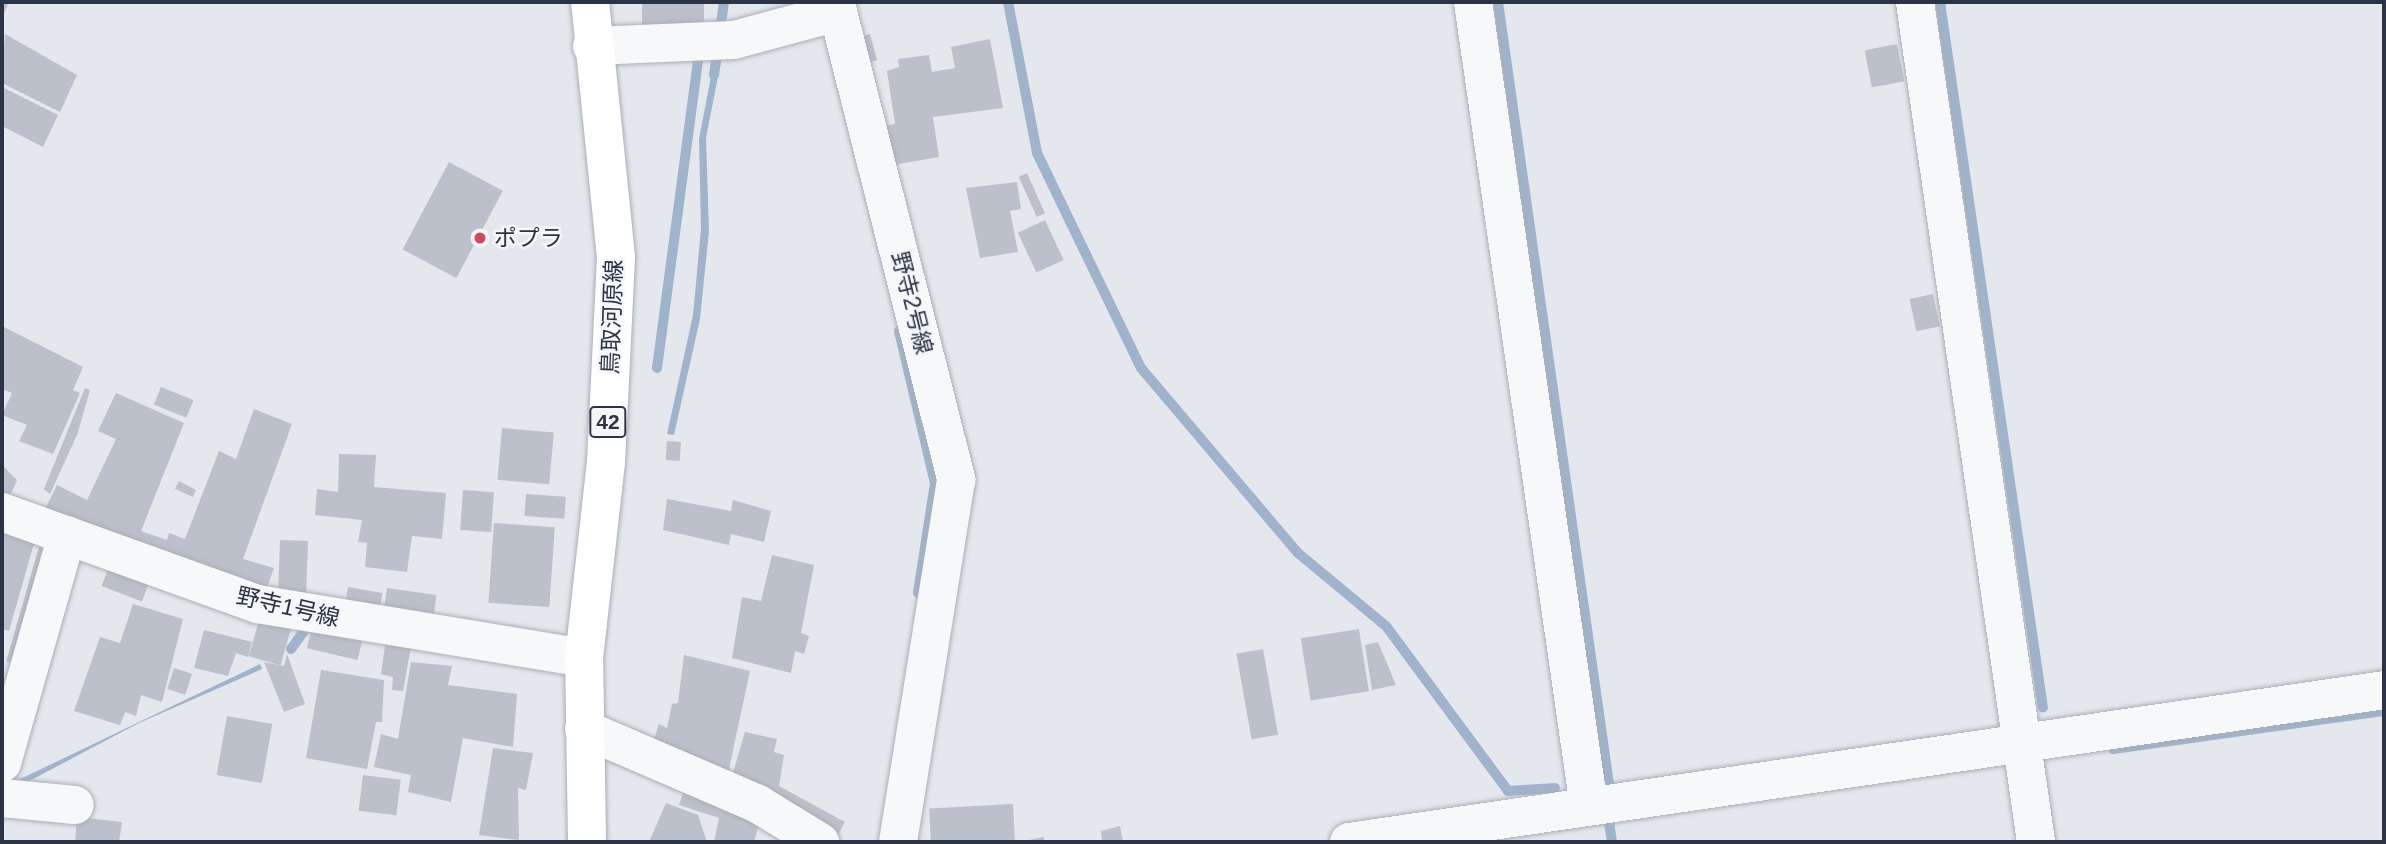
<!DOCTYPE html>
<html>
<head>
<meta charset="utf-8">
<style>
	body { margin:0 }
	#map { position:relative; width:2386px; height:844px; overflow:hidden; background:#e4e7ec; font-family:Arial,"Noto Sans JP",sans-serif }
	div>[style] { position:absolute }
	.water>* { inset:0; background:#9fb4cc }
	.stream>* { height:10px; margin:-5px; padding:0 5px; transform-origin:5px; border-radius:5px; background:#9fb4cc }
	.building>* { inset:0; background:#bbc0ca; transform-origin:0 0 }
	.roads { filter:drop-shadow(0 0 2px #a9aeb7) drop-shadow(0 0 2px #a9aeb7) }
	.minor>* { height:38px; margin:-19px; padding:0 19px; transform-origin:19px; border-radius:19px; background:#f7f8fa }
	.major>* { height:38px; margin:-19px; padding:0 19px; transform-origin:19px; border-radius:19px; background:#fff }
	.dots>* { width:19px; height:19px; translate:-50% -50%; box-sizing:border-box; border:4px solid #f4f6f9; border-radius:50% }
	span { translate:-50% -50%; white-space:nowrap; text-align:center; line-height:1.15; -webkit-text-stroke:5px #f4f6f9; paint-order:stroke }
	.shield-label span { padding:2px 5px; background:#f4f6f9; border:2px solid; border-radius:5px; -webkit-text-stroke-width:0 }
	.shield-label { font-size:21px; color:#2b3445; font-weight:700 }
	.poi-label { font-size:23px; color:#2b3445 }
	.left { translate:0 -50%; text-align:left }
	.street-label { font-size:23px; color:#2b3445 }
	.frame { position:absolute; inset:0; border:4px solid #2b3445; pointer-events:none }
</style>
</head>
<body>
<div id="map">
	<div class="water">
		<i style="clip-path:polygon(714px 61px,721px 61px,706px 138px,709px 231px,700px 319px,674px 435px,667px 434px,693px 315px,701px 229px,699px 139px)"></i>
		<i style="clip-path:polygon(260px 664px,262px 669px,139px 723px,16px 788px,12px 783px)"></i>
		<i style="clip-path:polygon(1614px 821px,1617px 842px,1607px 842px,1604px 824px)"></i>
	</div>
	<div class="stream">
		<i style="left:1008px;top:2px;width:154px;rotate:79.1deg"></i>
		<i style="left:1037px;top:153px;width:239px;rotate:64.2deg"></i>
		<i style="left:1141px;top:368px;width:243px;rotate:49.7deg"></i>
		<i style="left:1298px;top:553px;width:114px;rotate:39.7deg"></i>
		<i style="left:1386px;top:626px;width:205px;rotate:53.5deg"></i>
		<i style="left:1508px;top:791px;width:47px;rotate:-3.7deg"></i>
		<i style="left:1498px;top:2px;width:790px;rotate:81.92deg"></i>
		<i style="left:1940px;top:2px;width:713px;rotate:81.7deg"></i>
		<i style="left:714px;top:75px;width:74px;rotate:-82.2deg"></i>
		<i style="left:899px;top:331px;width:156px;rotate:76.7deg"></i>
		<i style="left:935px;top:483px;width:111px;rotate:98.8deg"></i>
		<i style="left:657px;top:368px;width:309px;rotate:-82.4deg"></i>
		<i style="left:291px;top:649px;width:34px;rotate:-54deg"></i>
		<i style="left:2113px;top:749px;width:274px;rotate:-8deg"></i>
	</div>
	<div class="building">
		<i style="clip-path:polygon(2px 2px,9px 2px,2px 18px)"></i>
		<i style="left:642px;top:2px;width:62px;height:23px"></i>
		<i style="clip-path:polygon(5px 34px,77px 75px,60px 112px,2px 83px)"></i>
		<i style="left:870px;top:34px;width:27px;height:10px;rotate:75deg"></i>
		<i style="clip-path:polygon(990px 39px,1003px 108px,933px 117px,939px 157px,893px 165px,884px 126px,895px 124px,887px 71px,899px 67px,898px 59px,929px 55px,932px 72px,955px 68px,951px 47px)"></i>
		<i style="left:1897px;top:44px;width:38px;height:33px;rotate:79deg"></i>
		<i style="clip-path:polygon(2px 87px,58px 115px,43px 147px,2px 126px)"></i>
		<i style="left:449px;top:162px;width:61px;height:99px;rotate:28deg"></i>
		<i style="left:1027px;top:173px;width:44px;height:9px;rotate:66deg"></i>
		<i style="clip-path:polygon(1017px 182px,1021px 209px,1010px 211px,1018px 252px,980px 258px,966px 188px)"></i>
		<i style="left:1045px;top:220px;width:44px;height:30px;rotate:65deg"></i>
		<i style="left:1933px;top:294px;width:33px;height:24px;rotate:78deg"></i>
		<i style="clip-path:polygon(2px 326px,83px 367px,73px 390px,80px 393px,53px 454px,19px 441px,27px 425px,2px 415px,12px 393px,2px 389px)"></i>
		<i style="left:161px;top:387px;width:35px;height:19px;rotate:22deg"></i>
		<i style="clip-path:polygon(85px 388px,90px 390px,77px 435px,50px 494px,44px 489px)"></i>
		<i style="clip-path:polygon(116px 393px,184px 423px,141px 531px,167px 540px,169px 533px,185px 539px,219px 451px,236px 459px,254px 409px,292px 424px,243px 559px,274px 568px,263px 599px,41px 517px,57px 485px,87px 500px,116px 439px,98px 431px)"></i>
		<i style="left:502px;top:428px;width:52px;height:52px;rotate:5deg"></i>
		<i style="left:667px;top:441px;width:14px;height:19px;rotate:4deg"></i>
		<i style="clip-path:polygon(339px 454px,376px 455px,374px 487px,446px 493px,442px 539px,412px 536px,407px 572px,365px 567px,367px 543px,358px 542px,362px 520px,315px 515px,317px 489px,338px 492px)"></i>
		<i style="clip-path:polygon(2px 465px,17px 480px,10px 496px,2px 491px)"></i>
		<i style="clip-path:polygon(179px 481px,196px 490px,193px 497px,175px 489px)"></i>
		<i style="left:463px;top:490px;width:31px;height:40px;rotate:4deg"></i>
		<i style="left:526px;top:494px;width:40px;height:22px;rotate:4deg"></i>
		<i style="clip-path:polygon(667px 499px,731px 511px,733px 500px,771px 511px,764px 542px,731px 534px,729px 545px,663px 530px)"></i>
		<i style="clip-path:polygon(2px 519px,35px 540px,9px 631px,2px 629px)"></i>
		<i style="left:494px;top:523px;width:61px;height:80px;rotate:4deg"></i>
		<i style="left:280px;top:540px;width:28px;height:61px;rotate:2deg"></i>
		<i style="left:39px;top:547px;width:19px;height:119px;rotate:16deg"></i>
		<i style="clip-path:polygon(772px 555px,814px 565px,801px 633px,809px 636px,804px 654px,795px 651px,791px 673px,732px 658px,742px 597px,761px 601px)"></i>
		<i style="left:112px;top:559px;width:43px;height:29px;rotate:21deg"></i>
		<i style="left:348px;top:587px;width:35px;height:27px;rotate:10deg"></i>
		<i style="left:387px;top:588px;width:50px;height:32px;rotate:8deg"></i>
		<i style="clip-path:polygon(133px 604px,183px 619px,162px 702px,141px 695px,136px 716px,125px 712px,120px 725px,74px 711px,100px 637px,120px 643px)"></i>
		<i style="left:262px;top:610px;width:33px;height:48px;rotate:16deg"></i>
		<i style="left:313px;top:622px;width:52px;height:27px;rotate:13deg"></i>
		<i style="left:1359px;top:629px;width:63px;height:59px;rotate:81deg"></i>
		<i style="clip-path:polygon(204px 630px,252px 642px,248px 657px,236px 653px,228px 676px,194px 668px)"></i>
		<i style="clip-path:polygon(386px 638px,412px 641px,403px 691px,392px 690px,393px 677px,381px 674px)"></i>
		<i style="clip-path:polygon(1378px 642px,1396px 685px,1372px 690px,1365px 645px)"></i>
		<i style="left:1263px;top:649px;width:87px;height:27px;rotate:80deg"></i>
		<i style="clip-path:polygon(287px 654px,305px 704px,284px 712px,264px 662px,284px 666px)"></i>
		<i style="clip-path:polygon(684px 655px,750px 671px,726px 783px,651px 748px,659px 724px,667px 728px,672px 704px,678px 703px)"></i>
		<i style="clip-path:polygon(411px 662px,452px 666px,448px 685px,517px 694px,513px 747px,463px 738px,451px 802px,408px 792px,411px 775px,374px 767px,381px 734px,398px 739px)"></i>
		<i style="left:174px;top:668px;width:19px;height:22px;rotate:18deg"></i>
		<i style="clip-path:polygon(321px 670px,384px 680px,382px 722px,376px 722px,367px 769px,306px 758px)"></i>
		<i style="left:227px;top:716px;width:46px;height:60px;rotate:10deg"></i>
		<i style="clip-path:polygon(745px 732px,777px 739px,774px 752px,784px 755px,779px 786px,845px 822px,834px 842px,730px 783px)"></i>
		<i style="clip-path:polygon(493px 748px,533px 753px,526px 790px,518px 788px,519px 840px,479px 835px)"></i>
		<i style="left:363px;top:775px;width:38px;height:36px;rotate:7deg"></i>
		<i style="clip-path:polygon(688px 778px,761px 817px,754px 842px,714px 842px,719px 818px,679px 805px)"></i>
		<i style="clip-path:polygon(666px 803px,698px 815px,707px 842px,649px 842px)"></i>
		<i style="left:1013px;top:804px;width:38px;height:84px;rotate:87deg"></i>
		<i style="clip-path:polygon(77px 817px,122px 822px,119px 842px,75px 842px)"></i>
		<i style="clip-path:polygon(1120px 826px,1123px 842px,1102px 842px,1101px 831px)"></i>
		<i style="clip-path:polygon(1044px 837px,1044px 842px,1025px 842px,1024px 841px)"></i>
	</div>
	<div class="roads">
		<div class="minor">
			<i style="left:1473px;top:2px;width:813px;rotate:81.8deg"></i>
			<i style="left:1915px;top:2px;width:849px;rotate:81.8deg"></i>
			<i style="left:592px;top:46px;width:142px;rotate:-2.4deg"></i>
			<i style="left:734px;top:40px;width:108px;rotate:-15.1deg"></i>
			<i style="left:838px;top:12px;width:483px;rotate:75.8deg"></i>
			<i style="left:956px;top:480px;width:367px;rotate:99.1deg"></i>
			<i style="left:2px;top:512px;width:272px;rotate:19.8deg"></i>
			<i style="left:258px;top:604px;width:330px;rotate:9.4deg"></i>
			<i style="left:584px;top:729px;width:189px;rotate:23.3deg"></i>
			<i style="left:758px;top:804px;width:73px;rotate:31.5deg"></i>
			<i style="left:2px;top:763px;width:237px;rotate:-74.1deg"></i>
			<i style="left:2px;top:798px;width:73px;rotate:5.5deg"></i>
			<i style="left:1349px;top:842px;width:1046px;rotate:-8.35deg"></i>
		</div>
		<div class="major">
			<i style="left:587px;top:842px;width:184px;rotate:-90.9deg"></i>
			<i style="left:584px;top:658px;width:197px;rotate:-83.6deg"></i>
			<i style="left:606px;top:462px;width:205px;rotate:-87.2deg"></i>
			<i style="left:616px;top:257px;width:256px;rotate:-95.8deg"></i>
		</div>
	</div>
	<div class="dots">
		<i style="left:480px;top:238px;background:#d1495b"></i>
	</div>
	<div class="shield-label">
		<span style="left:608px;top:422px">42</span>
	</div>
	<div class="poi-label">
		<span class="left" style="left:494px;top:238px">ポプラ</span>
	</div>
	<div class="street-label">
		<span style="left:912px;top:303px;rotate:76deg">野寺2号線</span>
		<span style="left:612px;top:317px;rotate:-88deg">鳥取河原線</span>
		<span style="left:288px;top:607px;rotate:13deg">野寺1号線</span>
	</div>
	<div class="frame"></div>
</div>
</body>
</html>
